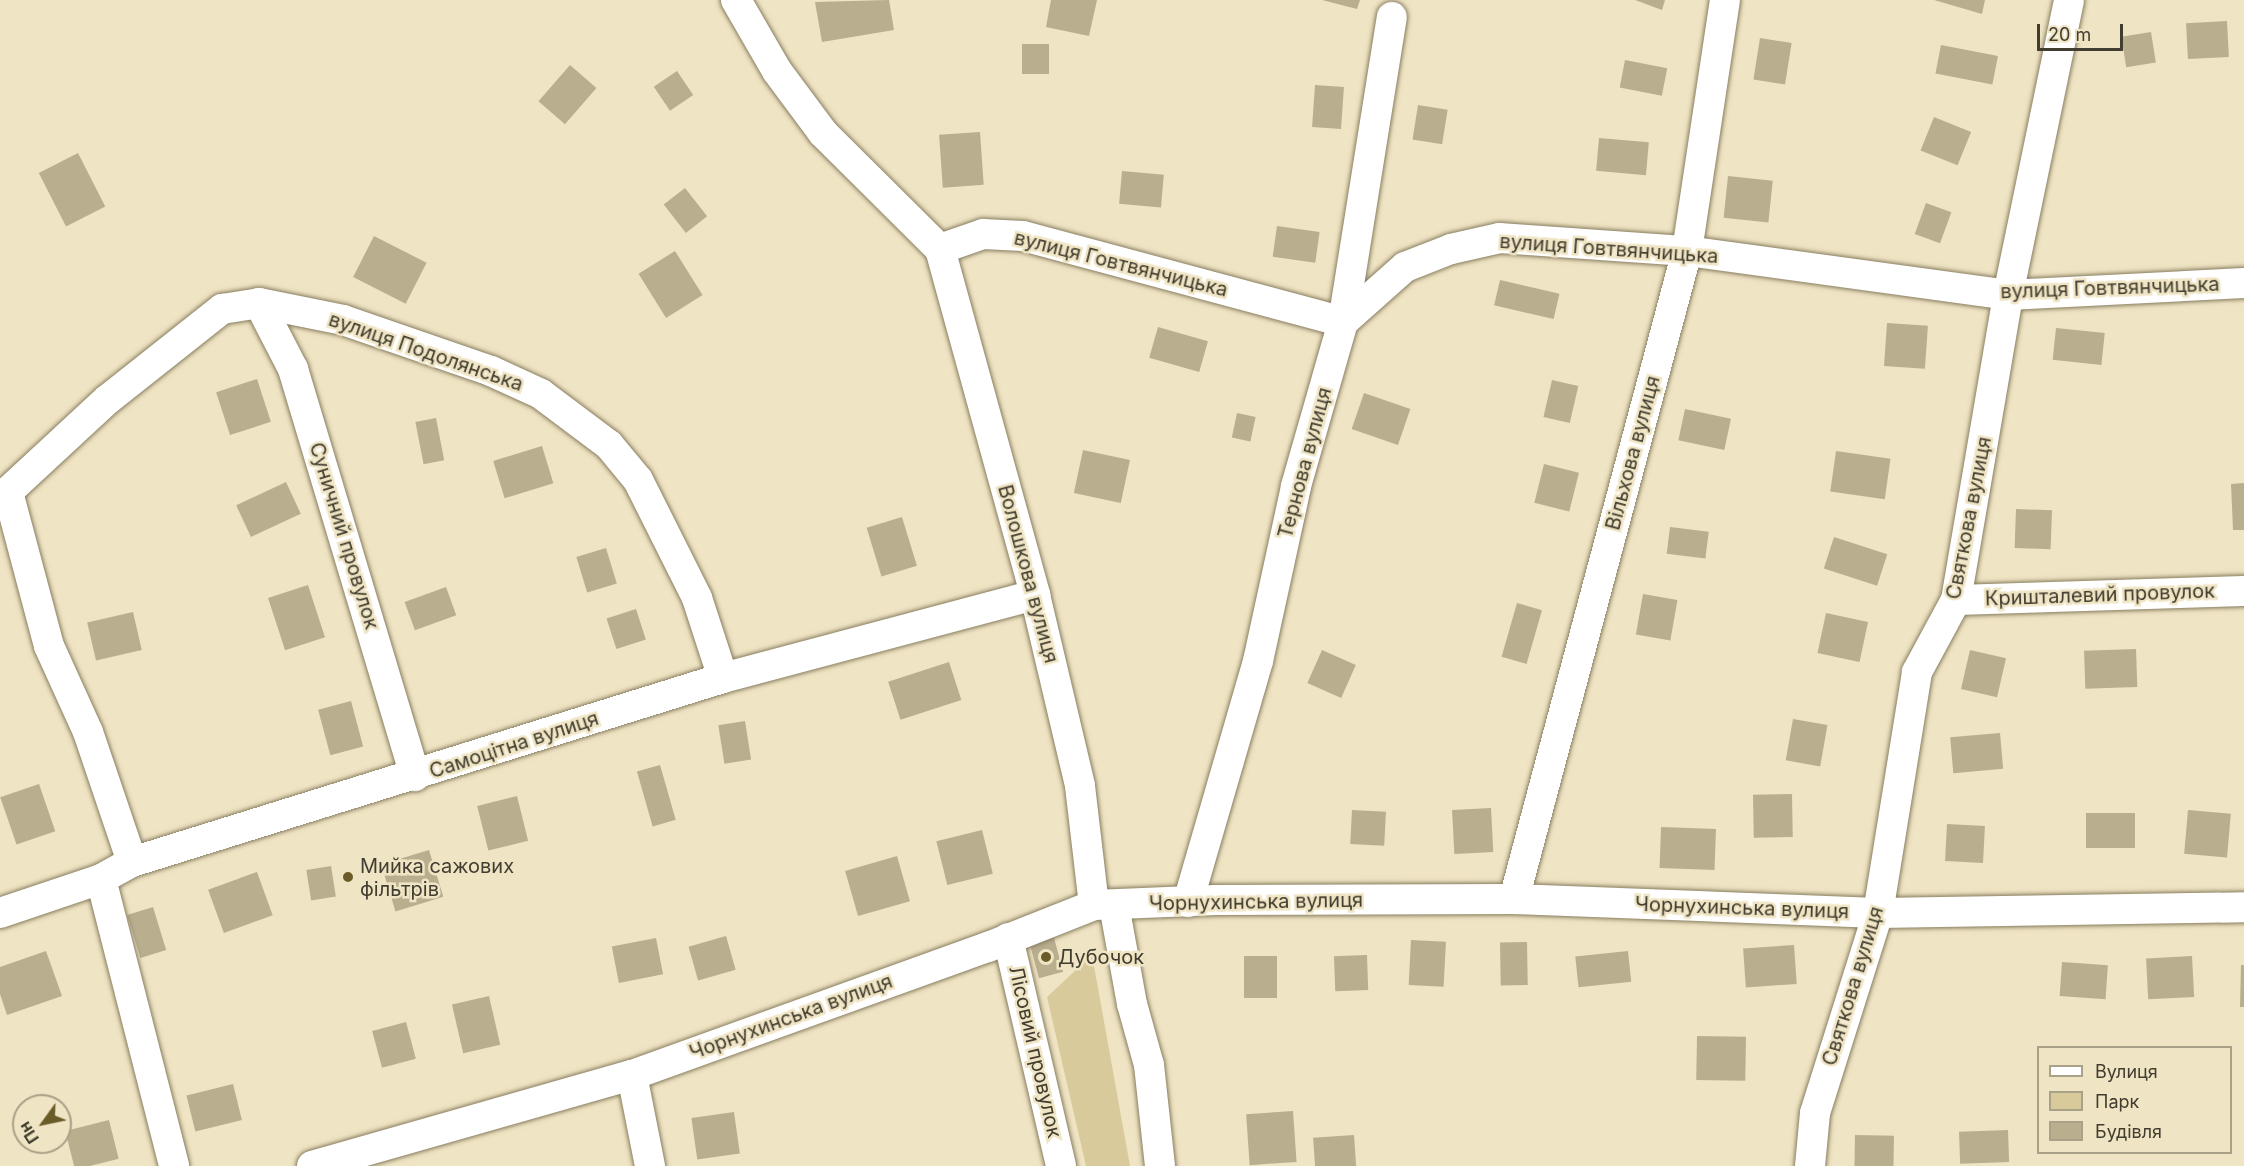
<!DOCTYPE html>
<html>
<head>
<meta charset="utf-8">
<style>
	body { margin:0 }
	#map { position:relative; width:2244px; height:1166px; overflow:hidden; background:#efe4c3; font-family:Inter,sans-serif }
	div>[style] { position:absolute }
	.green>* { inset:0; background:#d9ca9b }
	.building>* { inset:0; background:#b9af8f; transform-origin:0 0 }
	.roads { filter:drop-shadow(0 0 2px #887e60) drop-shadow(0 0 2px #887e60) }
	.minor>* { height:30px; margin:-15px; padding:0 15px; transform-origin:15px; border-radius:15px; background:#fff }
	.dots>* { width:16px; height:16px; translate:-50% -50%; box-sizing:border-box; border:3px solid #efe4c3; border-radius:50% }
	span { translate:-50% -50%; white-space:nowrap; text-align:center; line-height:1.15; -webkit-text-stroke:5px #efe4c3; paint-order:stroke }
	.street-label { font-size:20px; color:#413d30 }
	.poi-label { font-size:20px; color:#413d30 }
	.left { translate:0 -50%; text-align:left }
	.legend { position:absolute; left:2037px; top:1046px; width:195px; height:108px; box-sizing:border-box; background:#efe4c3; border:2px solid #a9a188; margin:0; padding:8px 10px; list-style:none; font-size:18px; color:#413d30 }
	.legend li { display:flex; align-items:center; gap:12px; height:30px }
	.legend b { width:30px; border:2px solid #a9a188 }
	.north { position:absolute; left:12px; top:1094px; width:60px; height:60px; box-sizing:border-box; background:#efe4c3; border:2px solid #a9a188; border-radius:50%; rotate:237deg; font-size:16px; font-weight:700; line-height:24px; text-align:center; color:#413d30 }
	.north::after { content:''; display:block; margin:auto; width:21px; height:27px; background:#6b5b29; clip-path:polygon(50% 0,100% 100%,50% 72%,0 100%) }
	.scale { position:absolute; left:2037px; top:24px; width:86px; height:27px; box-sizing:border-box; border:3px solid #413d30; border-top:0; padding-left:8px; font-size:18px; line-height:21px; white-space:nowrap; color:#413d30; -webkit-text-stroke:4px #efe4c3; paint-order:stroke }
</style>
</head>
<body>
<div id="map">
	<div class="green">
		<i style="clip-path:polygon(1092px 955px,1130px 1166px,1086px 1166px,1047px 997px)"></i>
	</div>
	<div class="building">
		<i style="clip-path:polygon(889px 0,894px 30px,822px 42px,815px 2px)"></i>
		<i style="clip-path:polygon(1051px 0,1097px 0,1089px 36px,1046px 27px)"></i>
		<i style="clip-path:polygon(1322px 0,1360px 0,1357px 9px)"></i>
		<i style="clip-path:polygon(1635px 0,1665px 0,1662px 10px)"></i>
		<i style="clip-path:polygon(1934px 0,1985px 0,1982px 14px)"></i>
		<i style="left:2227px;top:21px;width:36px;height:41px;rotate:87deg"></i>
		<i style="left:2151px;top:32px;width:31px;height:30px;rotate:81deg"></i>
		<i style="left:1760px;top:38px;width:32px;height:42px;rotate:9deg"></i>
		<i style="left:1022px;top:44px;width:27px;height:30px"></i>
		<i style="left:1941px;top:45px;width:58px;height:29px;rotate:11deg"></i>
		<i style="left:1625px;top:60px;width:43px;height:28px;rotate:11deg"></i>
		<i style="left:570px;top:65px;width:35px;height:48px;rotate:41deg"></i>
		<i style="left:677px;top:71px;width:29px;height:28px;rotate:56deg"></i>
		<i style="left:1315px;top:85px;width:29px;height:42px;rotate:4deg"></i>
		<i style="left:1418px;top:105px;width:30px;height:35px;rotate:9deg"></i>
		<i style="left:1934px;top:117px;width:40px;height:36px;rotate:22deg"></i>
		<i style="left:980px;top:132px;width:53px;height:41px;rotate:86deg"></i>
		<i style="left:1599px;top:138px;width:50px;height:33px;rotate:5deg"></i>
		<i style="left:78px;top:153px;width:60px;height:44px;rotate:63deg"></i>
		<i style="left:1122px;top:171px;width:42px;height:33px;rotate:5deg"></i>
		<i style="left:1728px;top:176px;width:45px;height:42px;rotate:6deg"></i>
		<i style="left:685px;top:188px;width:36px;height:27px;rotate:52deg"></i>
		<i style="left:1926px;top:203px;width:27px;height:33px;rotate:20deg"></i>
		<i style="left:1277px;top:226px;width:43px;height:31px;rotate:8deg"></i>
		<i style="left:374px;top:236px;width:59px;height:46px;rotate:27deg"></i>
		<i style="left:675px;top:251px;width:52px;height:43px;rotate:58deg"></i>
		<i style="left:1500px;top:280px;width:61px;height:26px;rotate:13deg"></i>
		<i style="left:1887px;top:323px;width:41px;height:43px;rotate:4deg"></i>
		<i style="left:1158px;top:327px;width:52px;height:32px;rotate:16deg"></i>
		<i style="left:2056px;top:328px;width:49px;height:32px;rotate:6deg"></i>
		<i style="left:257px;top:379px;width:45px;height:43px;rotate:72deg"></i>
		<i style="left:1552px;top:380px;width:27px;height:38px;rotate:13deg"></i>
		<i style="left:1364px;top:393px;width:49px;height:38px;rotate:19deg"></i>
		<i style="left:1685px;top:409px;width:47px;height:32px;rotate:12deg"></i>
		<i style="left:1237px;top:413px;width:19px;height:25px;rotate:12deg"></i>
		<i style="left:436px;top:418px;width:43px;height:21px;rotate:79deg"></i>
		<i style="left:542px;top:446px;width:39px;height:51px;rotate:73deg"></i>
		<i style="left:1083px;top:450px;width:48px;height:44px;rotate:12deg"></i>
		<i style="left:1836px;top:451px;width:55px;height:41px;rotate:8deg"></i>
		<i style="left:1544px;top:464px;width:36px;height:40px;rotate:14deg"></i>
		<i style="left:286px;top:482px;width:35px;height:55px;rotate:65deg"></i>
		<i style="clip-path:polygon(2244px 483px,2244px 530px,2233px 530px,2231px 484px)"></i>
		<i style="left:2016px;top:509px;width:36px;height:39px;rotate:2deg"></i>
		<i style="left:902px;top:517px;width:51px;height:37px;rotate:73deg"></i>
		<i style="left:1670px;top:527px;width:39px;height:27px;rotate:7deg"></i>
		<i style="left:1834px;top:537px;width:56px;height:33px;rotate:18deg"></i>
		<i style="left:606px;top:548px;width:37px;height:31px;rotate:73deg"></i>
		<i style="left:308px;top:585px;width:55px;height:42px;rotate:72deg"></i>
		<i style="left:446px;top:587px;width:30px;height:44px;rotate:70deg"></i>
		<i style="left:1643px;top:594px;width:35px;height:41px;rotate:10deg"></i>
		<i style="left:1517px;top:603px;width:26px;height:56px;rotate:16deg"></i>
		<i style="left:636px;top:609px;width:32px;height:31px;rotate:72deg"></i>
		<i style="left:133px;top:612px;width:39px;height:47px;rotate:77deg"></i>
		<i style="left:1826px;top:613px;width:43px;height:41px;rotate:12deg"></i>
		<i style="left:2136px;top:649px;width:38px;height:52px;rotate:88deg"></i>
		<i style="left:1322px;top:650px;width:37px;height:36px;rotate:24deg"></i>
		<i style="left:1970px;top:650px;width:37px;height:40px;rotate:13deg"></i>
		<i style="left:949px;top:662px;width:40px;height:64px;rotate:72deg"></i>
		<i style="left:351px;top:701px;width:47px;height:34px;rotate:75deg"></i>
		<i style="left:1793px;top:719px;width:35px;height:42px;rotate:10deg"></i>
		<i style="left:745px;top:721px;width:39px;height:27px;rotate:81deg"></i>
		<i style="left:2000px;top:733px;width:36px;height:50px;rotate:85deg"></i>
		<i style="left:660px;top:765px;width:57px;height:24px;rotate:74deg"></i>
		<i style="left:39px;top:784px;width:50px;height:41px;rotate:71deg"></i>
		<i style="left:1792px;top:794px;width:43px;height:39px;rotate:89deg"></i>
		<i style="left:517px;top:796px;width:46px;height:41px;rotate:76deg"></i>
		<i style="left:1491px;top:808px;width:44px;height:39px;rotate:87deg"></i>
		<i style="left:1352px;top:810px;width:34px;height:34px;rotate:3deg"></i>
		<i style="left:2188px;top:810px;width:43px;height:44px;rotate:5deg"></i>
		<i style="left:2135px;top:813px;width:35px;height:49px;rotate:90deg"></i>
		<i style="left:1947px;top:824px;width:38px;height:37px;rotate:3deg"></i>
		<i style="left:1661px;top:827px;width:55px;height:41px;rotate:2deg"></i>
		<i style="left:982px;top:830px;width:45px;height:47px;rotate:76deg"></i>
		<i style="left:429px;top:850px;width:49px;height:50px;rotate:73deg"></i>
		<i style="left:897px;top:856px;width:47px;height:54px;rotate:74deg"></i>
		<i style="left:331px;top:866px;width:31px;height:25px;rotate:81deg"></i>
		<i style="left:257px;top:872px;width:46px;height:52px;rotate:70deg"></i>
		<i style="left:153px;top:907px;width:45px;height:27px;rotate:73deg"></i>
		<i style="left:1053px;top:934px;width:39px;height:25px;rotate:75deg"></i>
		<i style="left:726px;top:936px;width:35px;height:39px;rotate:74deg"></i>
		<i style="left:656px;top:938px;width:37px;height:45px;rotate:79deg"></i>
		<i style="left:1411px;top:940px;width:35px;height:45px;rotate:3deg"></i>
		<i style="left:1527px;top:942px;width:43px;height:27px;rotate:89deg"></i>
		<i style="left:1794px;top:945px;width:39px;height:51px;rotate:86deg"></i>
		<i style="clip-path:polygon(46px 951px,62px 996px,7px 1015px,0 994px,0 967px)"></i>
		<i style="left:1628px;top:951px;width:31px;height:53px;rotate:84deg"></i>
		<i style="left:1367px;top:955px;width:35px;height:33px;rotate:88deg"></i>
		<i style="left:1244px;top:956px;width:33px;height:42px"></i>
		<i style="left:2192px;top:956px;width:41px;height:46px;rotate:87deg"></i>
		<i style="left:2062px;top:962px;width:46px;height:34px;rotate:4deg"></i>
		<i style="clip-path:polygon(2241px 965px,2244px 965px,2244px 1007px,2240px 1007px)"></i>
		<i style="left:489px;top:996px;width:50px;height:38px;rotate:77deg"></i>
		<i style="left:406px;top:1022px;width:38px;height:35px;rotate:75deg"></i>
		<i style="left:1697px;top:1036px;width:49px;height:44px;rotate:1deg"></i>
		<i style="left:233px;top:1084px;width:37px;height:48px;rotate:76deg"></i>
		<i style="left:1293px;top:1111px;width:51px;height:47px;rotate:86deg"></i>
		<i style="left:734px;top:1112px;width:42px;height:43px;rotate:82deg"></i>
		<i style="left:109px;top:1120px;width:40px;height:45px;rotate:76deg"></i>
		<i style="left:2008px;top:1130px;width:32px;height:49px;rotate:88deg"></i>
		<i style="left:1354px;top:1135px;width:31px;height:41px;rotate:86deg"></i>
		<i style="left:1855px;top:1135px;width:39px;height:31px;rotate:1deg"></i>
	</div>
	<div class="roads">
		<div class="minor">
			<i style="left:736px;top:0;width:82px;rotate:60deg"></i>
			<i style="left:777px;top:71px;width:77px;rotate:53.4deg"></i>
			<i style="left:823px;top:133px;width:165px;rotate:44.8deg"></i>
			<i style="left:940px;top:249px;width:359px;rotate:74.6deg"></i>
			<i style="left:1035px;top:595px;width:196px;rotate:76.7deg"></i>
			<i style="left:1080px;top:786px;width:120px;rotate:83.3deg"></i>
			<i style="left:940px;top:249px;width:46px;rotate:-19.2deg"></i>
			<i style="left:983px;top:234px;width:40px;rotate:2.9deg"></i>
			<i style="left:1023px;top:236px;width:331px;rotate:15deg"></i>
			<i style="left:1343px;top:322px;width:83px;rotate:-41.6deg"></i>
			<i style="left:1405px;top:267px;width:49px;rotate:-21.4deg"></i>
			<i style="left:1451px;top:249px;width:50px;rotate:-12.7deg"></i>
			<i style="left:1500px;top:238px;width:187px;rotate:4deg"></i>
			<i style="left:1687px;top:251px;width:324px;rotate:7.8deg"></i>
			<i style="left:2008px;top:295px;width:236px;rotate:-2.9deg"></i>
			<i style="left:259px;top:303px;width:74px;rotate:62.7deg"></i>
			<i style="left:293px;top:369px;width:425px;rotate:73.3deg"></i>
			<i style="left:8px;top:492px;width:159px;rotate:75.1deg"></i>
			<i style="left:49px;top:646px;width:94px;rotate:65.6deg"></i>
			<i style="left:88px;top:732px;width:137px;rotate:71.3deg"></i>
			<i style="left:0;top:499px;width:146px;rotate:-42.8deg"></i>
			<i style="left:107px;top:400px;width:147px;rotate:-38.4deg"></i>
			<i style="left:222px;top:309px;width:37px;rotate:-9deg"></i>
			<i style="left:259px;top:303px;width:86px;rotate:11.4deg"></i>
			<i style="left:343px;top:320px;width:157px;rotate:19deg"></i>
			<i style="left:491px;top:371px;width:55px;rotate:24.7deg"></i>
			<i style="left:541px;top:394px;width:85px;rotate:36.9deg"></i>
			<i style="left:609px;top:445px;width:45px;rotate:50.4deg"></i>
			<i style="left:638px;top:480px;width:132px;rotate:63.4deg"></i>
			<i style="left:697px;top:598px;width:84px;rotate:72deg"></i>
			<i style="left:1956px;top:600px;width:288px;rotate:-1.8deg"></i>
			<i style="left:101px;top:879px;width:296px;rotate:75.7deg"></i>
			<i style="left:1514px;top:899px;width:671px;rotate:-75.05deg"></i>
			<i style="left:1687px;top:251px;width:254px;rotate:-81.4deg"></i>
			<i style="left:1188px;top:902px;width:251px;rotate:-73.8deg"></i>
			<i style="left:1258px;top:661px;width:179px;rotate:-77.7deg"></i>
			<i style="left:1296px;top:486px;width:171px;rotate:-74deg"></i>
			<i style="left:1343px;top:322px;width:309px;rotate:-80.9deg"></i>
			<i style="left:1114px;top:905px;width:101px;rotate:79.7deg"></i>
			<i style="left:1132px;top:1004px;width:63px;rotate:74.4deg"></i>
			<i style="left:1149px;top:1065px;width:102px;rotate:83.8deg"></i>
			<i style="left:0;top:913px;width:107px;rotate:-18.6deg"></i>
			<i style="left:101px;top:879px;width:35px;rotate:-29deg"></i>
			<i style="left:132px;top:862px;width:619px;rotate:-17.29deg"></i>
			<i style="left:723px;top:678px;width:323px;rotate:-14.9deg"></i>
			<i style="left:1008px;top:938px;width:234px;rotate:76.9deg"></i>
			<i style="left:632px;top:1075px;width:93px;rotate:78.8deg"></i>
			<i style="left:312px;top:1166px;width:333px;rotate:-15.9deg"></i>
			<i style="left:632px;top:1075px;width:378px;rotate:-19.8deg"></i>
			<i style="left:988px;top:947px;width:114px;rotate:-21.6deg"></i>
			<i style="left:1094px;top:905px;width:122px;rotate:-2.3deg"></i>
			<i style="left:1216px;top:900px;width:298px;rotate:-0.2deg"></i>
			<i style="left:1514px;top:899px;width:364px;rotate:2.2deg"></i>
			<i style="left:1878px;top:913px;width:366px;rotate:-0.9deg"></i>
			<i style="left:1810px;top:1166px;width:53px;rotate:-84.6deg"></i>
			<i style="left:1815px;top:1113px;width:210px;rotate:-72.5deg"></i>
			<i style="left:1878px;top:913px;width:244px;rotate:-80.8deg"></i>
			<i style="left:1917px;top:672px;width:82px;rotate:-61.6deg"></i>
			<i style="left:1956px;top:600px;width:309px;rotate:-80.3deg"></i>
			<i style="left:2008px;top:295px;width:301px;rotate:-78.3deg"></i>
		</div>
	</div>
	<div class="dots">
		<i style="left:348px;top:877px;background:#6b5b29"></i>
		<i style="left:1046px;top:957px;background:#6b5b29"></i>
	</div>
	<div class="street-label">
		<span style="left:1609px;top:249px;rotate:4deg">вулиця Говтвянчицька</span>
		<span style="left:1121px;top:264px;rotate:14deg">вулиця Говтвянчицька</span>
		<span style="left:2110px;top:288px;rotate:-2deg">вулиця Говтвянчицька</span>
		<span style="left:426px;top:352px;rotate:19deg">вулиця Подолянська</span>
		<span style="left:1633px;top:453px;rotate:-75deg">Вільхова вулиця</span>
		<span style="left:1305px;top:463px;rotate:-75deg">Тернова вулиця</span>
		<span style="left:1969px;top:518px;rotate:-79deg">Святкова вулиця</span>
		<span style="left:344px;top:536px;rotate:73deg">Суничний провулок</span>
		<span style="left:1028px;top:574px;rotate:75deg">Волошкова вулиця</span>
		<span style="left:2100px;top:595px;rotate:-2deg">Кришталевий провулок</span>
		<span style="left:514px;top:745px;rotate:-18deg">Самоцітна вулиця</span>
		<span style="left:1256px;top:902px;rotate:-1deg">Чорнухинська вулиця</span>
		<span style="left:1742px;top:908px;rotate:2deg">Чорнухинська вулиця</span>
		<span style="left:1853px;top:986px;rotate:-73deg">Святкова вулиця</span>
		<span style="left:791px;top:1017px;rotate:-20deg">Чорнухинська вулиця</span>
		<span style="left:1035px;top:1052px;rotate:77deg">Лісовий провулок</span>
	</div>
	<div class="poi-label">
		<span class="left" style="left:360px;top:878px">Мийка сажових<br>фільтрів</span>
		<span class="left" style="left:1058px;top:957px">Дубочок</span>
	</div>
	<ul class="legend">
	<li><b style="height:8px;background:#fff"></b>Вулиця</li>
	<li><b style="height:16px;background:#d9ca9b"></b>Парк</li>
	<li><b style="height:16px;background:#b9af8f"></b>Будівля</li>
	</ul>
	<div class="north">Пн</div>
	<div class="scale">20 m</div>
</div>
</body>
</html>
